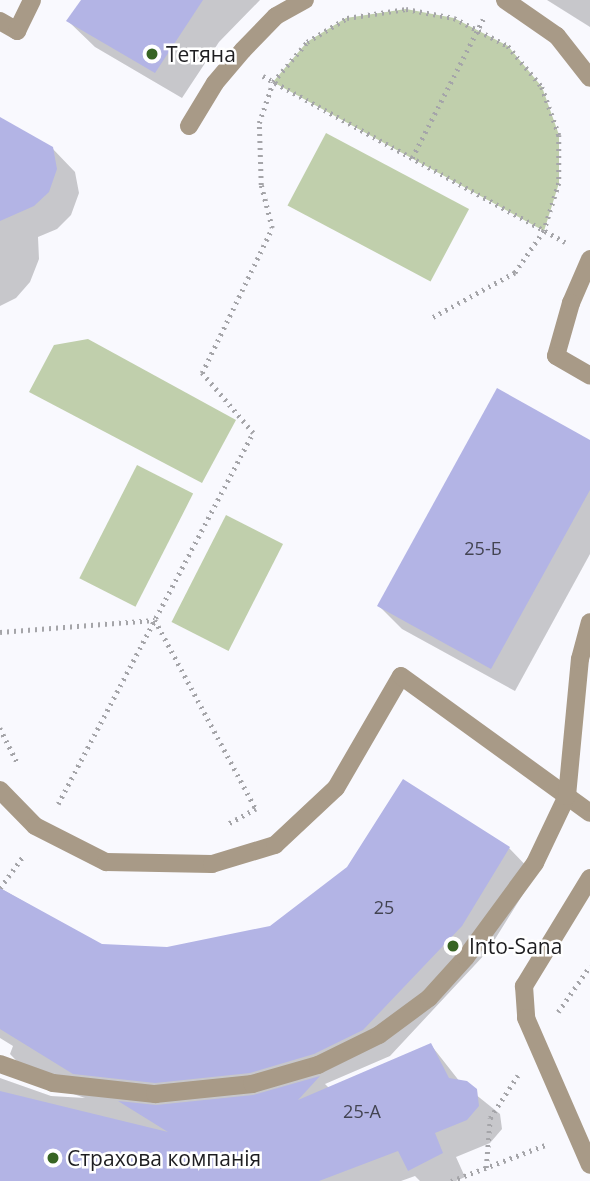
<!DOCTYPE html>
<html>
<head>
<meta charset="utf-8">
<style>
	body { margin:0 }
	#map { position:relative; width:590px; height:1181px; overflow:hidden; background:#f9f9fe; font-family:"Open Sans",sans-serif }
	div>[style] { position:absolute }
	.green>* { inset:0; background:#c0cfac; transform-origin:0 0 }
	.shadow>* { inset:0; background:#0003 }
	.building>* { inset:0; background:#b3b4e5 }
	.path>* { height:4.5px; margin-top:-2.25px; transform-origin:0; background:repeating-linear-gradient(90deg,#a5a5a9 0 2px,transparent 0 7px) }
	.minor>* { height:18px; margin:-9px; padding:0 9px; transform-origin:9px; border-radius:9px; background:#a89a87 }
	.dots>* { width:19px; height:19px; translate:-50% -50%; box-sizing:border-box; border:4px solid #fff; border-radius:50% }
	span { translate:-50% -50%; white-space:nowrap; text-align:center; line-height:1.15; -webkit-text-stroke:5px #fff; paint-order:stroke }
	.number-label { font-size:18px; color:#434452 }
	.number-label span { -webkit-text-stroke-width:0 }
	.poi-label { font-size:21px; color:#1e1e21 }
	.left { translate:0 -50%; text-align:left }
</style>
</head>
<body>
<div id="map">
	<div class="green">
		<i style="clip-path:polygon(406px 9px,454px 18px,508px 46px,542px 87px,559px 135px,559px 183px,544px 231px,273px 82px,307px 42px,346px 18px)"></i>
		<i style="left:326px;top:133px;width:162px;height:82px;rotate:28deg"></i>
		<i style="clip-path:polygon(88px 339px,236px 420px,202px 483px,29px 392px,54px 345px)"></i>
		<i style="left:137px;top:465px;width:63px;height:127px;rotate:27deg"></i>
		<i style="left:226px;top:515px;width:64px;height:120px;rotate:27deg"></i>
	</div>
	<div class="shadow">
		<i style="clip-path:polygon(83px 0,260px 0,219px 42px,182px 98px,95px 47px,68px 21px)"></i>
		<i style="clip-path:polygon(547px 0,590px 0,590px 27px)"></i>
		<i style="clip-path:polygon(0 119px,52px 148px,75px 172px,79px 193px,71px 215px,57px 229px,38px 237px,39px 259px,30px 282px,16px 298px,0 306px)"></i>
		<i style="clip-path:polygon(590px 442px,590px 554px,515px 691px,402px 629px,379px 606px)"></i>
		<i style="clip-path:polygon(403px 782px,509px 848px,535px 875px,487px 952px,390px 1056px,325px 1084px,329px 1088px,431px 1045px,460px 1082px,500px 1114px,502px 1129px,490px 1143px,456px 1157px,465px 1177px,456px 1181px,420px 1181px,415px 1176px,401px 1181px,0 1181px,0 1078px,51px 1096px,85px 1098px,36px 1081px,10px 1054px,13px 1046px,0 1038px,0 888px,101px 946px,167px 949px,271px 927px,349px 868px)"></i>
	</div>
	<div class="building">
		<i style="clip-path:polygon(81px 0,203px 0,155px 73px,66px 21px)"></i>
		<i style="clip-path:polygon(0 117px,53px 147px,57px 169px,49px 192px,34px 206px,0 221px)"></i>
		<i style="clip-path:polygon(497px 388px,590px 440px,590px 490px,491px 669px,377px 606px)"></i>
		<i style="clip-path:polygon(403px 779px,510px 847px,462px 926px,363px 1030px,314px 1054px,250px 1073px,155px 1083px,73px 1074px,0 1029px,0 888px,102px 944px,167px 947px,270px 926px,347px 867px)"></i>
		<i style="clip-path:polygon(431px 1043px,449px 1078px,467px 1081px,477px 1089px,479px 1106px,467px 1120px,435px 1133px,443px 1153px,408px 1171px,398px 1151px,319px 1181px,0 1181px,0 1091px,168px 1132px,118px 1101px,156px 1105px,253px 1095px,320px 1076px,298px 1100px)"></i>
	</div>
	<div class="path">
		<i style="left:263px;top:76px;width:345px;rotate:28.8deg"></i>
		<i style="left:412px;top:158px;width:156px;rotate:-62.9deg"></i>
		<i style="left:0;top:632px;width:155px;rotate:-4.4deg"></i>
		<i style="left:155px;top:620px;width:214px;rotate:61.9deg"></i>
		<i style="left:256px;top:809px;width:31px;rotate:151deg"></i>
		<i style="left:0;top:728px;width:40px;rotate:63.4deg"></i>
		<i style="left:58px;top:804px;width:419px;rotate:-62.3deg"></i>
		<i style="left:253px;top:433px;width:79px;rotate:-130.4deg"></i>
		<i style="left:202px;top:373px;width:161px;rotate:-64.2deg"></i>
		<i style="left:272px;top:228px;width:44px;rotate:-104.3deg"></i>
		<i style="left:261px;top:185px;width:62px;rotate:-91.8deg"></i>
		<i style="left:259px;top:123px;width:43px;rotate:-71.1deg"></i>
		<i style="left:273px;top:82px;width:52px;rotate:-49.6deg"></i>
		<i style="left:307px;top:42px;width:47px;rotate:-31deg"></i>
		<i style="left:347px;top:18px;width:60px;rotate:-8.7deg"></i>
		<i style="left:406px;top:9px;width:49px;rotate:10.6deg"></i>
		<i style="left:454px;top:18px;width:61px;rotate:27.4deg"></i>
		<i style="left:508px;top:46px;width:53px;rotate:50.3deg"></i>
		<i style="left:542px;top:87px;width:51px;rotate:70.5deg"></i>
		<i style="left:559px;top:135px;width:48px;rotate:90deg"></i>
		<i style="left:559px;top:183px;width:50px;rotate:107.4deg"></i>
		<i style="left:544px;top:231px;width:51px;rotate:124.6deg"></i>
		<i style="left:515px;top:273px;width:94px;rotate:151.5deg"></i>
		<i style="left:0;top:888px;width:41px;rotate:-54deg"></i>
		<i style="left:558px;top:1012px;width:56px;rotate:-55.2deg"></i>
		<i style="left:486px;top:1168px;width:50px;rotate:-85.4deg"></i>
		<i style="left:490px;top:1118px;width:51px;rotate:-56.9deg"></i>
		<i style="left:451px;top:1181px;width:104px;rotate:-20.9deg"></i>
	</div>
	<div class="minor">
		<i style="left:505px;top:0;width:63px;rotate:34.7deg"></i>
		<i style="left:557px;top:36px;width:53px;rotate:51.8deg"></i>
		<i style="left:0;top:21px;width:20px;rotate:30deg"></i>
		<i style="left:17px;top:31px;width:34px;rotate:-64deg"></i>
		<i style="left:189px;top:126px;width:50px;rotate:-58.8deg"></i>
		<i style="left:215px;top:83px;width:43px;rotate:-49.7deg"></i>
		<i style="left:243px;top:50px;width:47px;rotate:-45.9deg"></i>
		<i style="left:276px;top:16px;width:33px;rotate:-29deg"></i>
		<i style="left:590px;top:259px;width:48px;rotate:113.4deg"></i>
		<i style="left:571px;top:303px;width:55px;rotate:105.8deg"></i>
		<i style="left:556px;top:356px;width:39px;rotate:30deg"></i>
		<i style="left:0;top:790px;width:50px;rotate:45.8deg"></i>
		<i style="left:35px;top:826px;width:80px;rotate:26.9deg"></i>
		<i style="left:106px;top:862px;width:106px;rotate:1.1deg"></i>
		<i style="left:212px;top:864px;width:66px;rotate:-16.8deg"></i>
		<i style="left:275px;top:845px;width:83px;rotate:-43.1deg"></i>
		<i style="left:336px;top:788px;width:129px;rotate:-59.9deg"></i>
		<i style="left:401px;top:676px;width:233px;rotate:35.9deg"></i>
		<i style="left:590px;top:878px;width:127px;rotate:121.4deg"></i>
		<i style="left:524px;top:986px;width:32px;rotate:86deg"></i>
		<i style="left:526px;top:1018px;width:160px;rotate:66.5deg"></i>
		<i style="left:0;top:1064px;width:56px;rotate:19.7deg"></i>
		<i style="left:53px;top:1083px;width:103px;rotate:6.2deg"></i>
		<i style="left:155px;top:1094px;width:98px;rotate:-5.9deg"></i>
		<i style="left:252px;top:1084px;width:69px;rotate:-16.1deg"></i>
		<i style="left:318px;top:1065px;width:68px;rotate:-26.2deg"></i>
		<i style="left:379px;top:1035px;width:62px;rotate:-36.5deg"></i>
		<i style="left:429px;top:998px;width:55px;rotate:-47.9deg"></i>
		<i style="left:466px;top:957px;width:117px;rotate:-53.7deg"></i>
		<i style="left:535px;top:863px;width:74px;rotate:-64.5deg"></i>
		<i style="left:567px;top:796px;width:138px;rotate:-84.6deg"></i>
		<i style="left:580px;top:659px;width:38px;rotate:-75deg"></i>
	</div>
	<div class="dots">
		<i style="left:152px;top:54px;background:#376423"></i>
		<i style="left:453px;top:946px;background:#376423"></i>
		<i style="left:53px;top:1158px;background:#376423"></i>
	</div>
	<div class="number-label">
		<span style="left:483px;top:548px">25-Б</span>
		<span style="left:384px;top:907px">25</span>
		<span style="left:362px;top:1111px">25-А</span>
	</div>
	<div class="poi-label">
		<span class="left" style="left:166px;top:54px">Тетяна</span>
		<span class="left" style="left:469px;top:946px">Into-Sana</span>
		<span class="left" style="left:67px;top:1158px">Страхова компанія</span>
	</div>
</div>
</body>
</html>
